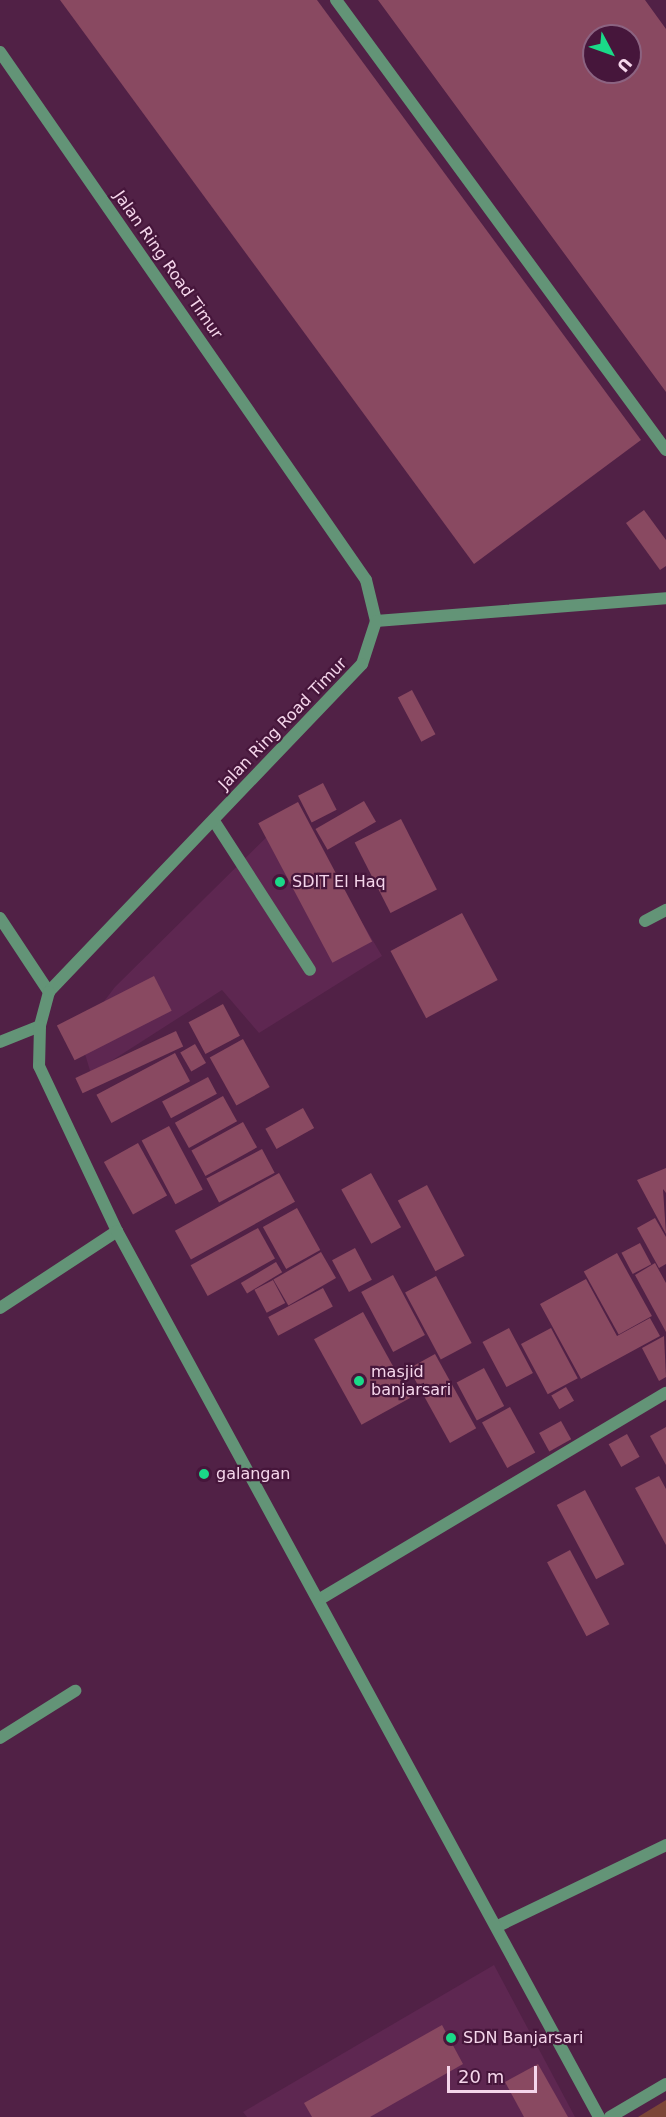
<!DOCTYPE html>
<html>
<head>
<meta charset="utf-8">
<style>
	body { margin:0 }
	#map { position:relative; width:666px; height:2117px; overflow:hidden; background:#512146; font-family:"DejaVu Sans",sans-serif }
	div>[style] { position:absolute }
	.built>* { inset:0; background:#5e2751 }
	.green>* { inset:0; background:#7b4637 }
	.building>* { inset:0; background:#894961; transform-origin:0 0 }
	.service>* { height:12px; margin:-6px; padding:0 6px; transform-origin:6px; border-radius:6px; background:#639477 }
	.minor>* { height:12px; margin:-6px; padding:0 6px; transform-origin:6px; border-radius:6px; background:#639477 }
	.tertiary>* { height:12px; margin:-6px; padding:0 6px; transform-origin:6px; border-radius:6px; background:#639477 }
	.dots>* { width:16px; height:16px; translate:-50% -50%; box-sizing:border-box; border:3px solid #46163b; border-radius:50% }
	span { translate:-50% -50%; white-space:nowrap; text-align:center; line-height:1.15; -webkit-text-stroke:4.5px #46163b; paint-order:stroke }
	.street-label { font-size:16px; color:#f5d6eb }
	.poi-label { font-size:16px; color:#f5d6eb }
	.left { translate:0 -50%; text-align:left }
	.north { position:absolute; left:582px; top:24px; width:60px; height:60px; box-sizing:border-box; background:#46163b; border:2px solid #8c6381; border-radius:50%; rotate:131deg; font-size:16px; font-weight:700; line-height:24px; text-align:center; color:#f5d6eb }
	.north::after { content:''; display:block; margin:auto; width:21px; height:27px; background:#1ad988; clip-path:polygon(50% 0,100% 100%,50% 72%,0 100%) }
	.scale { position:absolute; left:447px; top:2066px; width:90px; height:27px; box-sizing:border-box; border:3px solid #f5d6eb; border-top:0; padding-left:8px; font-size:18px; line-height:21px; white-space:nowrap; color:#f5d6eb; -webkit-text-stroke:4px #46163b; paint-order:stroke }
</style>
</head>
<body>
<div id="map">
	<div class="built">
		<i style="clip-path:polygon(295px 809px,382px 956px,259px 1033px,222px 990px,91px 1074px,79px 1034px,115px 987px)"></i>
		<i style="clip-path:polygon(494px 1965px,575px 2117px,247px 2117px,243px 2112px)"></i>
	</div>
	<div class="green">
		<i style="clip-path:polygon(666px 2100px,666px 2117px,638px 2117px)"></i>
	</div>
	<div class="building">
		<i style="clip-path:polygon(60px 0,317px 0,641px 440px,474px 564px)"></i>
		<i style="clip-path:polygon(evenodd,378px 0,645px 0,666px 29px,666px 392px,378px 0,594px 36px,630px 36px,630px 72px,594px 72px,594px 36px)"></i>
		<i style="clip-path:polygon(644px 510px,666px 540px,666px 566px,660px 570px,626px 523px)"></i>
		<i style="left:412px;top:690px;width:50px;height:16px;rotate:62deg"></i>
		<i style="left:323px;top:783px;width:30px;height:28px;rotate:63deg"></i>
		<i style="left:364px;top:801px;width:24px;height:56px;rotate:60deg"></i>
		<i style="left:298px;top:802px;width:158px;height:45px;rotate:62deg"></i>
		<i style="left:401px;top:819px;width:79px;height:52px;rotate:63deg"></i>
		<i style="left:462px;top:913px;width:76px;height:81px;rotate:62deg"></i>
		<i style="left:154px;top:976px;width:39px;height:109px;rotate:63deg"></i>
		<i style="left:223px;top:1004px;width:36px;height:39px;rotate:62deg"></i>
		<i style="left:176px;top:1031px;width:17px;height:111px;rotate:65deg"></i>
		<i style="left:243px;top:1039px;width:55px;height:38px;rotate:61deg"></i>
		<i style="left:195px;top:1044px;width:22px;height:17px;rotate:60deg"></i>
		<i style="left:175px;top:1053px;width:32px;height:89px;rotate:62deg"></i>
		<i style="left:208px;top:1077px;width:19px;height:52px;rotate:62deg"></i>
		<i style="left:223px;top:1096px;width:29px;height:55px;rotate:61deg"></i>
		<i style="left:303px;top:1108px;width:23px;height:43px;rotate:61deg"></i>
		<i style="left:243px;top:1122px;width:29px;height:59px;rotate:61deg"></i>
		<i style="left:169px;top:1126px;width:72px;height:31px;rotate:62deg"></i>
		<i style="left:138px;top:1143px;width:60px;height:39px;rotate:61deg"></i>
		<i style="left:262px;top:1149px;width:27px;height:63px;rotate:62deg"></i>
		<i style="clip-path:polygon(666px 1168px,666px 1193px,663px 1189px,666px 1234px,637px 1180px)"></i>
		<i style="left:279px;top:1173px;width:33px;height:119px;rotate:61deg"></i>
		<i style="left:371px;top:1173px;width:62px;height:34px;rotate:61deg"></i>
		<i style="left:427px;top:1185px;width:80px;height:33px;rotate:62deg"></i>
		<i style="left:297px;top:1208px;width:48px;height:39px;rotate:61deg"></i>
		<i style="clip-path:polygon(655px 1218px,666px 1237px,666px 1264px,659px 1268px,637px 1228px)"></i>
		<i style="left:258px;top:1228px;width:35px;height:77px;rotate:61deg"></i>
		<i style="left:640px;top:1243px;width:24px;height:21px;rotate:62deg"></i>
		<i style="left:355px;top:1248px;width:36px;height:26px;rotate:62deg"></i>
		<i style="left:321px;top:1252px;width:30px;height:55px;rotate:60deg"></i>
		<i style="left:617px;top:1253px;width:72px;height:38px;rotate:61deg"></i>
		<i style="left:276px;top:1262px;width:12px;height:41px;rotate:59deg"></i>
		<i style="clip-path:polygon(655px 1263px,666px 1283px,666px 1332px,635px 1275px)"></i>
		<i style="left:393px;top:1275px;width:68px;height:36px;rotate:62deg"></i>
		<i style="left:436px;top:1276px;width:76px;height:35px;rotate:62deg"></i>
		<i style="clip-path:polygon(586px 1279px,617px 1336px,650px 1318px,660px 1336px,581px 1379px,540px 1304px)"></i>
		<i style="left:273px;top:1280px;width:26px;height:21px;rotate:62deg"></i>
		<i style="left:323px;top:1288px;width:21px;height:62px;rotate:62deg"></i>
		<i style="left:363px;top:1312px;width:98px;height:56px;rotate:61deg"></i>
		<i style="left:509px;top:1328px;width:51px;height:30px;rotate:62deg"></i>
		<i style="left:551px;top:1328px;width:57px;height:34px;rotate:62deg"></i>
		<i style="clip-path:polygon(664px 1336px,666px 1377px,659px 1381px,642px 1348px)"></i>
		<i style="left:435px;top:1354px;width:85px;height:30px;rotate:61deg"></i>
		<i style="left:484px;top:1368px;width:43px;height:31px;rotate:62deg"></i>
		<i style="left:566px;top:1387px;width:16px;height:17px;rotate:60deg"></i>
		<i style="left:510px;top:1407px;width:52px;height:32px;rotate:61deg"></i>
		<i style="left:561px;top:1421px;width:21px;height:25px;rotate:61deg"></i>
		<i style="clip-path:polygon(666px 1427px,666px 1465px,650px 1436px)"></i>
		<i style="left:627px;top:1434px;width:26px;height:21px;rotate:61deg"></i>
		<i style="clip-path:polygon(659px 1476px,666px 1489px,666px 1545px,635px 1488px)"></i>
		<i style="left:585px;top:1490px;width:84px;height:32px;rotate:62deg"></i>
		<i style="left:570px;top:1550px;width:84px;height:26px;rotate:62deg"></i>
		<i style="clip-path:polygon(442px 2025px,463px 2064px,370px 2117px,312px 2117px,304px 2103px)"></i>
		<i style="clip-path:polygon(538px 2064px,568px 2117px,524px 2117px,505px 2082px)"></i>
	</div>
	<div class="service">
		<i style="left:336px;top:0;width:558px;rotate:53.75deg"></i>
		<i style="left:214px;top:821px;width:177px;rotate:57.2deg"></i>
		<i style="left:0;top:918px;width:89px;rotate:56.5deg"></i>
	</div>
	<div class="minor">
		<i style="left:376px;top:621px;width:291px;rotate:-4.5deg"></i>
		<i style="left:645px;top:921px;width:24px;rotate:-28deg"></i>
		<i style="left:0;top:1042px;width:43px;rotate:-21.8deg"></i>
		<i style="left:0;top:1308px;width:140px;rotate:-33.3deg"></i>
		<i style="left:320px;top:1599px;width:403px;rotate:-30.8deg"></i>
		<i style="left:0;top:1738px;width:89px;rotate:-32.1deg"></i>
		<i style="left:498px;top:1926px;width:187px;rotate:-25.7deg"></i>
		<i style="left:610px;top:2117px;width:65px;rotate:-30.5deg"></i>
	</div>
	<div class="tertiary">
		<i style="left:0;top:52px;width:642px;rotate:55.27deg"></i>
		<i style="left:366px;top:580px;width:42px;rotate:76.3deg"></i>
		<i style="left:376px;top:621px;width:45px;rotate:108deg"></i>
		<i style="left:362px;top:664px;width:453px;rotate:133.7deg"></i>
		<i style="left:49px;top:992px;width:35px;rotate:105deg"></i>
		<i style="left:40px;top:1026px;width:40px;rotate:91.4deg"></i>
		<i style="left:39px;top:1066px;width:183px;rotate:64.7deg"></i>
		<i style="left:117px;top:1231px;width:1009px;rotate:61.45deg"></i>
	</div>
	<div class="dots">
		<i style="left:280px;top:882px;background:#1ad988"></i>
		<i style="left:359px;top:1381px;background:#1ad988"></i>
		<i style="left:204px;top:1474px;background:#1ad988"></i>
		<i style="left:451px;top:2038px;background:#1ad988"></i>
	</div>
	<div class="street-label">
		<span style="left:168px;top:265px;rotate:55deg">Jalan Ring Road Timur</span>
		<span style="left:283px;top:724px;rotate:-46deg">Jalan Ring Road Timur</span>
	</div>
	<div class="poi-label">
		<span class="left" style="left:292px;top:882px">SDIT El Haq</span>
		<span class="left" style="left:371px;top:1381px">masjid<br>banjarsari</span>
		<span class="left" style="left:216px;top:1474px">galangan</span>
		<span class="left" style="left:463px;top:2038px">SDN Banjarsari</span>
	</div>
	<div class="north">U</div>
	<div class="scale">20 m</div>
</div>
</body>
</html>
